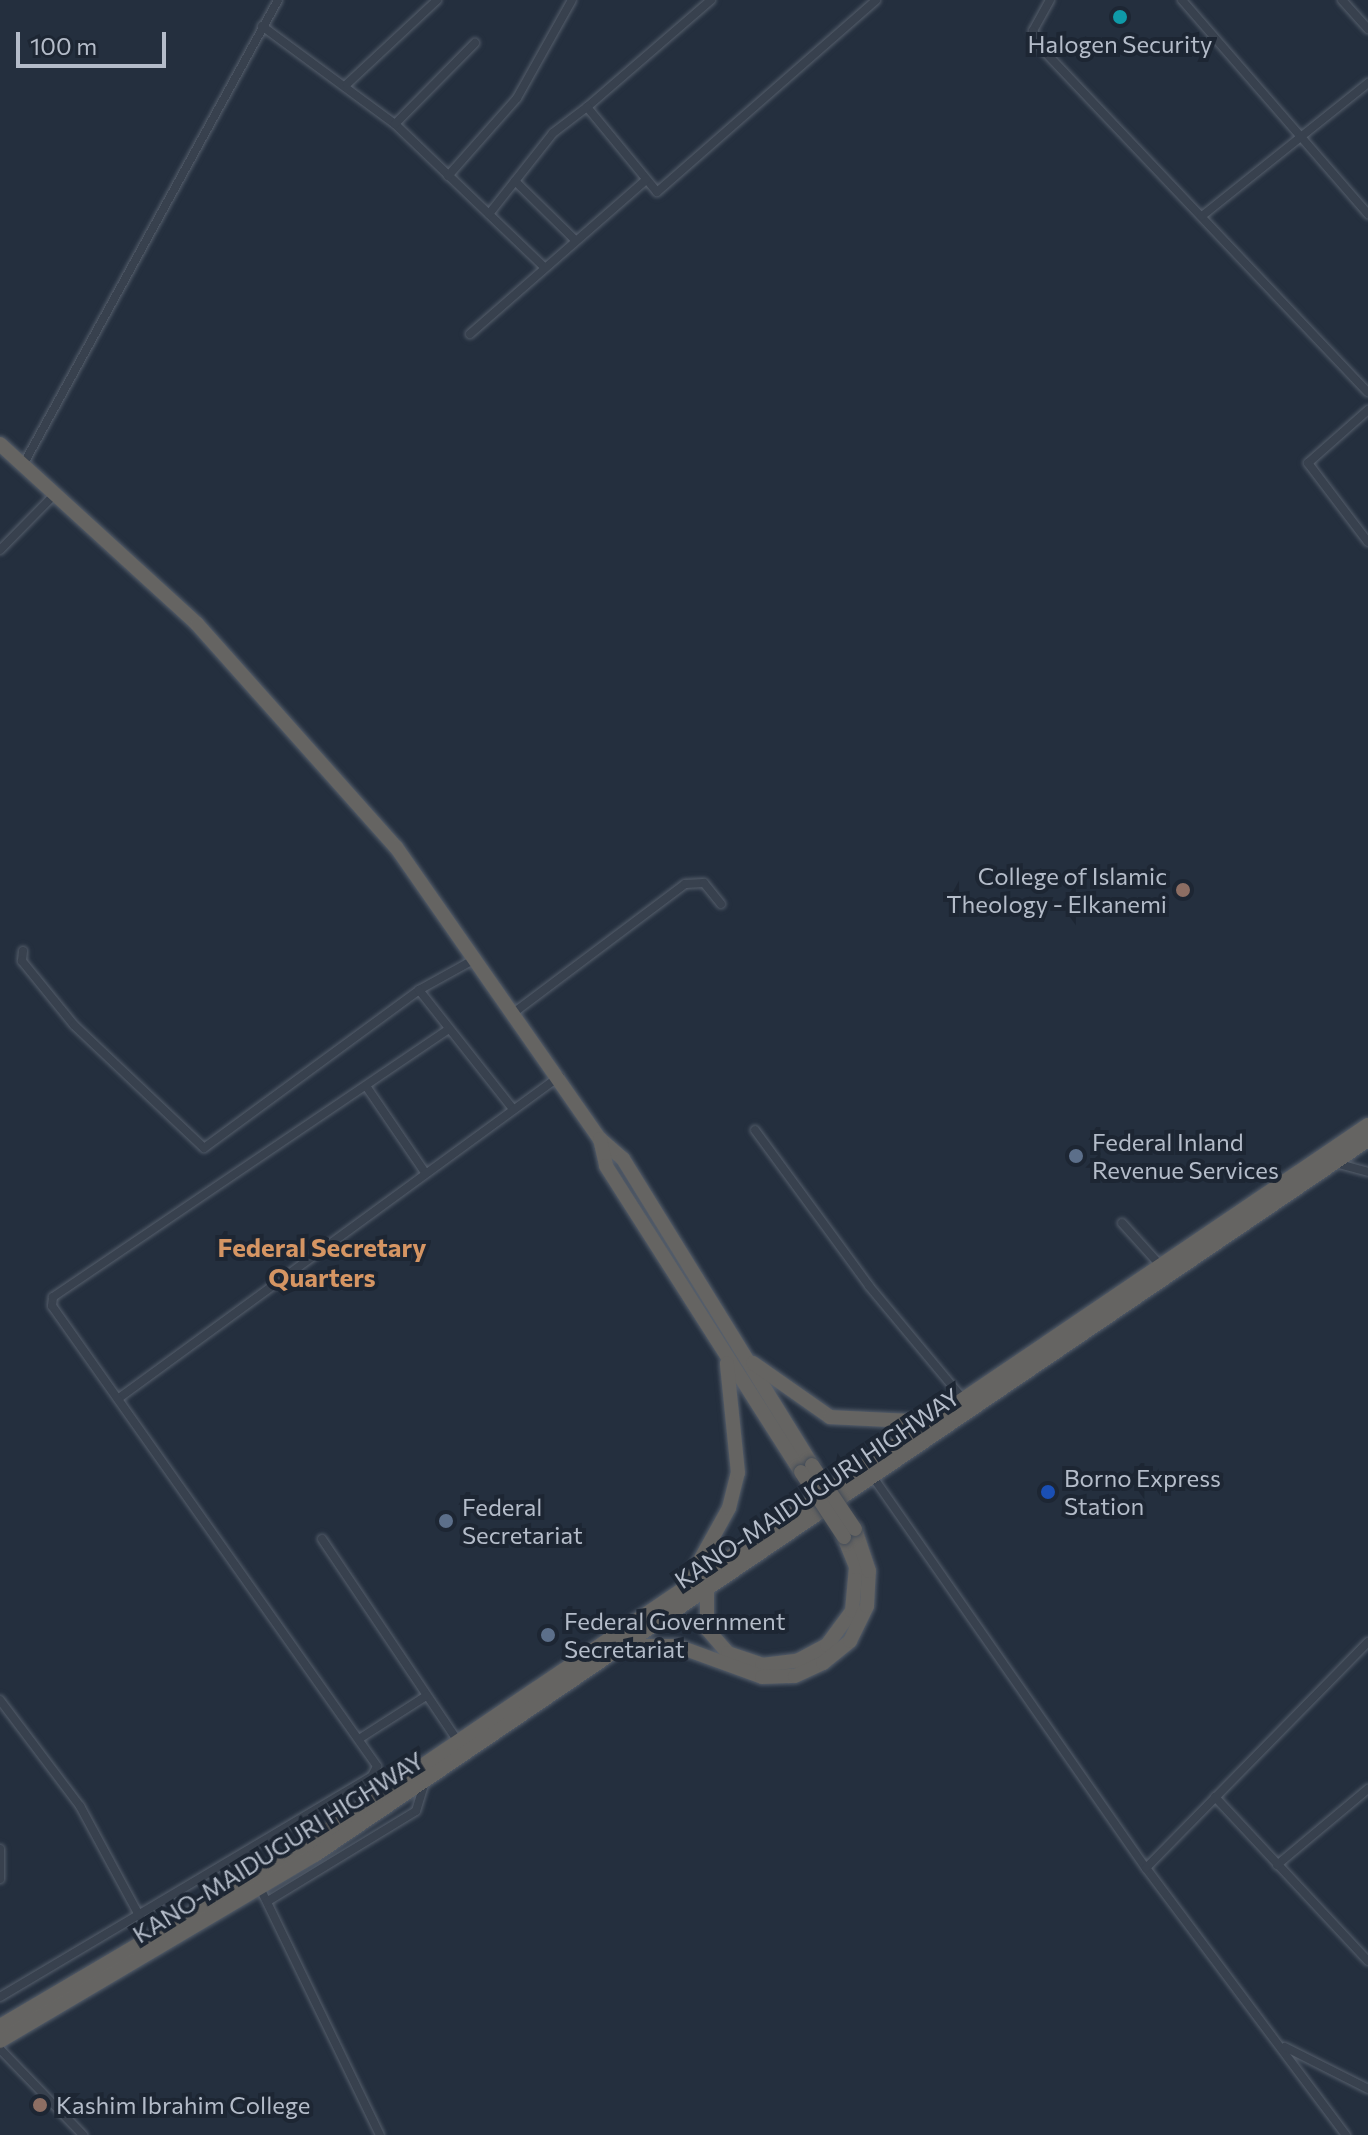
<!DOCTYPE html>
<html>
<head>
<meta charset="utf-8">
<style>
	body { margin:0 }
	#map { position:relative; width:1368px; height:2135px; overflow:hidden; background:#242f3e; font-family:Commissioner,sans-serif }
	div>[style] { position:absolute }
	.roads { filter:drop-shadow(0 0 2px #565f6c) drop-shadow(0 0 2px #565f6c) }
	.minor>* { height:8px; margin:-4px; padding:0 4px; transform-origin:4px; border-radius:4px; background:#38414e }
	.trunk>* { height:14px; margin:-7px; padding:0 7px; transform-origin:7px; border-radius:7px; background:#656462 }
	.bridges { filter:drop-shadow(0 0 2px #434c59) drop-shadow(0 0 2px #434c59) }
	.trunk-bridge>* { height:14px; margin:-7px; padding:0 7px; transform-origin:7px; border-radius:7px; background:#656462 }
	.dots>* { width:22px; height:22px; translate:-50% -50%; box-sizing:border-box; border:4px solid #1d2633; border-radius:50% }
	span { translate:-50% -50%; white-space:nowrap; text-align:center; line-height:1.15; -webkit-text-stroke:8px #1d2633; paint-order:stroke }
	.poi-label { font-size:24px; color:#b4bcc9 }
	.right { translate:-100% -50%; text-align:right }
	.left { translate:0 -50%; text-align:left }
	.street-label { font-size:24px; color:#b4bcc9 }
	.neighbourhood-label { font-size:26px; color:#d59563; font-weight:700 }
	.scale { position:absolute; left:16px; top:32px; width:150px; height:36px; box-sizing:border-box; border:4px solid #b4bcc9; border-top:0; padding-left:10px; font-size:24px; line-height:28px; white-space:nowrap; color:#b4bcc9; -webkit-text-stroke:6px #1d2633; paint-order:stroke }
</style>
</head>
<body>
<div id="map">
	<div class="roads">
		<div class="minor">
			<i style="left:711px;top:0;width:164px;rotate:139.2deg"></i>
			<i style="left:587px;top:107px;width:110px;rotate:50.5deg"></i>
			<i style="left:657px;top:192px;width:291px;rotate:-41.2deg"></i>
			<i style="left:1050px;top:0;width:35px;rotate:119deg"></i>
			<i style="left:1033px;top:31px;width:23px;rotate:61deg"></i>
			<i style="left:1044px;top:51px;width:470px;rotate:46.5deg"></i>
			<i style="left:1182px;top:0;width:284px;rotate:49deg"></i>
			<i style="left:1342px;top:0;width:39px;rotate:48deg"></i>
			<i style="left:262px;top:26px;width:165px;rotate:36.4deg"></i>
			<i style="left:395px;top:124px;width:207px;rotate:43.8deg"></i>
			<i style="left:347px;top:84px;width:123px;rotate:-43deg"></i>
			<i style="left:395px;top:124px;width:114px;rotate:-45.4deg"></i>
			<i style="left:448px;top:176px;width:104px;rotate:-48.5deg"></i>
			<i style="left:517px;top:98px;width:112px;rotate:-60.7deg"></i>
			<i style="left:515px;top:181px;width:83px;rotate:44.5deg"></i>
			<i style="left:489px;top:214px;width:103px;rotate:-51.7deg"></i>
			<i style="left:553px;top:133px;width:43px;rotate:-37.4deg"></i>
			<i style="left:1202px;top:216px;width:213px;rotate:-38.7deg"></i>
			<i style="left:470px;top:334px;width:234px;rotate:-41.2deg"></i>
			<i style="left:1368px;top:410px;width:80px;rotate:138.5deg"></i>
			<i style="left:1308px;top:463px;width:99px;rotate:52.8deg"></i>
			<i style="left:23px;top:465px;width:530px;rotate:-61.26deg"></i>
			<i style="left:0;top:550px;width:80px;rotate:-45.5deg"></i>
			<i style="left:23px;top:951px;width:10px;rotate:96deg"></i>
			<i style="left:22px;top:961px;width:82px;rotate:50.9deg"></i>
			<i style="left:74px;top:1025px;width:179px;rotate:43.4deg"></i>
			<i style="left:204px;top:1148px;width:267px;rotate:-36.3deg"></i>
			<i style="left:419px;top:990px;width:64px;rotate:-29deg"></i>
			<i style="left:419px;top:990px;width:152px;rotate:51.7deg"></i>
			<i style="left:516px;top:1011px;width:211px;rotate:-36.9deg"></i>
			<i style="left:685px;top:884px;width:19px;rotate:-3deg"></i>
			<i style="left:704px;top:883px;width:27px;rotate:51deg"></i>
			<i style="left:366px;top:1086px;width:103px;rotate:55.7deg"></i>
			<i style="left:755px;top:1130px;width:193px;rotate:53.8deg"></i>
			<i style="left:869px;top:1286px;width:147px;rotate:50.2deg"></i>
			<i style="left:1335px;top:1163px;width:34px;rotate:15deg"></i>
			<i style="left:1122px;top:1223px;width:57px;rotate:47.9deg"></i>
			<i style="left:119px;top:1398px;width:546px;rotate:-36.14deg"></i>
			<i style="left:873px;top:1477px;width:477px;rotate:55.1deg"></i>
			<i style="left:1146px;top:1868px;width:334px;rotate:53.2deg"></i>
			<i style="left:322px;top:1539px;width:247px;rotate:56.1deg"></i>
			<i style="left:0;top:1700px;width:133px;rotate:53deg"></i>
			<i style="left:80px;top:1806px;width:126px;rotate:61.6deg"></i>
			<i style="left:359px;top:1739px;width:80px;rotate:-32.7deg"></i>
			<i style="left:1215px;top:1797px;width:224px;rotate:47deg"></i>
			<i style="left:0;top:1849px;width:30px;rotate:90deg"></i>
			<i style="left:1277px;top:1865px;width:119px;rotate:-39.9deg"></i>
			<i style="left:1146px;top:1868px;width:317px;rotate:-45.5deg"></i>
			<i style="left:261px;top:1890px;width:272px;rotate:64.1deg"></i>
			<i style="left:268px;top:1901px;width:173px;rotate:-31.3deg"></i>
			<i style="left:416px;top:1811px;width:30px;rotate:-73deg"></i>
			<i style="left:0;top:1997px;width:433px;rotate:-30.7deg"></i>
			<i style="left:372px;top:1776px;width:11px;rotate:-63deg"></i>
			<i style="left:377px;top:1766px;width:563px;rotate:-125.24deg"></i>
			<i style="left:52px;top:1306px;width:9px;rotate:-84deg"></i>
			<i style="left:53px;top:1297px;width:475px;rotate:-34.1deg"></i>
			<i style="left:1285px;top:2047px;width:93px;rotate:26.8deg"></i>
			<i style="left:0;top:2049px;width:120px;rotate:46deg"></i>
		</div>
		<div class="trunk">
			<i style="left:0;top:444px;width:267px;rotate:42.4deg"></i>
			<i style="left:197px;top:624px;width:299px;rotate:48.3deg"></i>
			<i style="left:396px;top:847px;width:356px;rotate:55.1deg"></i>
			<i style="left:600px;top:1139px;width:30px;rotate:41deg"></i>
			<i style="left:623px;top:1159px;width:360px;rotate:58.3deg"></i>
			<i style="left:600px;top:1139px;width:28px;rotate:77deg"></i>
			<i style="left:606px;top:1166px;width:363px;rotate:57.5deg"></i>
			<i style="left:753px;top:1363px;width:94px;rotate:35deg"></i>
			<i style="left:830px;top:1417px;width:99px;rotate:2.9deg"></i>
			<i style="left:688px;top:1582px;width:85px;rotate:-61deg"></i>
			<i style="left:729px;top:1508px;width:36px;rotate:-76deg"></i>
			<i style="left:738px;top:1473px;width:110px;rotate:-95.8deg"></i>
			<i style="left:707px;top:1590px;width:39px;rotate:90deg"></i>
			<i style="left:707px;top:1629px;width:32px;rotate:49deg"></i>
			<i style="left:728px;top:1653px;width:36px;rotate:19deg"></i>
			<i style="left:762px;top:1665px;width:35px;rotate:-7deg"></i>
			<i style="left:797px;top:1661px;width:34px;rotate:-28deg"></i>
			<i style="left:827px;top:1645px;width:42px;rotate:-53.7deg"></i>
			<i style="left:852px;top:1611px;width:44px;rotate:-84.8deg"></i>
			<i style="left:856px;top:1567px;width:32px;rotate:-112deg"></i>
			<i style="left:629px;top:1646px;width:48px"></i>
			<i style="left:677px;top:1646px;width:90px;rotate:20deg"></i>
			<i style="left:762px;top:1677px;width:33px;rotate:-2deg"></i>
			<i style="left:795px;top:1676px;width:31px;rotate:-25deg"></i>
			<i style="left:823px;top:1663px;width:35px;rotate:-39deg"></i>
			<i style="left:850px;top:1641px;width:39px;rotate:-64deg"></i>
			<i style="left:867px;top:1606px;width:35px;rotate:-87deg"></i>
			<i style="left:869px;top:1571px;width:44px;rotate:-108.4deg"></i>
			<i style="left:0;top:2026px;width:335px;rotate:-30.5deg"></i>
			<i style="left:289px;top:1856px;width:1303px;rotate:-34.12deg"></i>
			<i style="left:0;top:2041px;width:366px;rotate:-30.6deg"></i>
			<i style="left:315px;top:1855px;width:1273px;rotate:-34.18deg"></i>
		</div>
	</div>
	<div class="bridges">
		<div class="trunk-bridge">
			<i style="left:812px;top:1465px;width:77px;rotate:56.1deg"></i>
			<i style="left:801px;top:1472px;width:78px;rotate:56.5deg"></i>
		</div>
	</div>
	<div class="dots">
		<i style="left:1120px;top:17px;background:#0f9aa8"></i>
		<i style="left:1183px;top:890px;background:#8d6e63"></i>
		<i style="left:1076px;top:1156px;background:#5c6f8a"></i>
		<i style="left:1048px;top:1492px;background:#1a4fb4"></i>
		<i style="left:446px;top:1521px;background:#5c6f8a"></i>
		<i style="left:548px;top:1635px;background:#5c6f8a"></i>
		<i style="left:40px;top:2105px;background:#8d6e63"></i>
	</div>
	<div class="poi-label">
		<span style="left:1120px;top:44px">Halogen Security</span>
		<span class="right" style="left:1167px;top:890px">College of Islamic<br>Theology - Elkanemi</span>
		<span class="left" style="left:1092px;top:1156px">Federal Inland<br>Revenue Services</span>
		<span class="left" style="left:1064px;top:1492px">Borno Express<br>Station</span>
		<span class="left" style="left:462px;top:1521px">Federal<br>Secretariat</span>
		<span class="left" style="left:564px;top:1635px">Federal Government<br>Secretariat</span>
		<span class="left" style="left:56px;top:2105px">Kashim Ibrahim College</span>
	</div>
	<div class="street-label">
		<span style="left:817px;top:1488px;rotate:-34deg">KANO-MAIDUGURI HIGHWAY</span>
		<span style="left:278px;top:1847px;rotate:-32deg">KANO-MAIDUGURI HIGHWAY</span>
	</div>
	<div class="neighbourhood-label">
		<span style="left:322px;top:1262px">Federal Secretary<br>Quarters</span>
	</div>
	<div class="scale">100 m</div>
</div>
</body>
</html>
